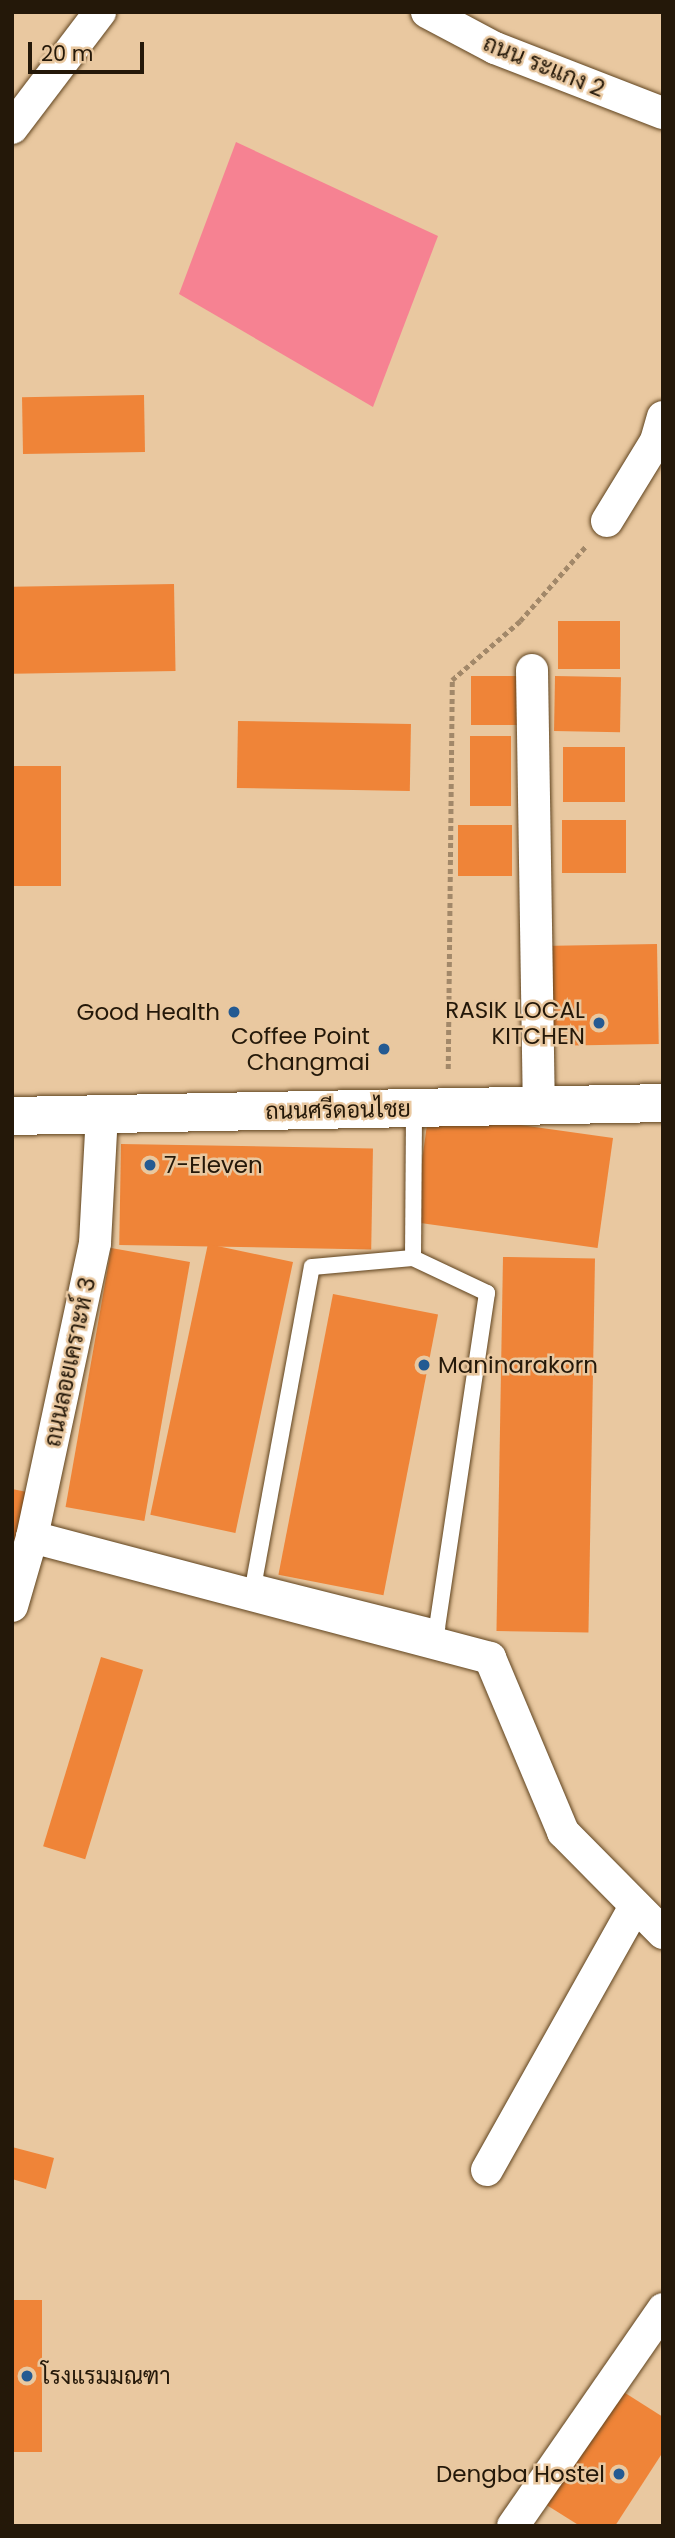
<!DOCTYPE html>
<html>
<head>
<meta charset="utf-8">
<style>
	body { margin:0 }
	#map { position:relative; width:675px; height:2538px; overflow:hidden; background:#e9c8a0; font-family:Poppins,Sarabun,sans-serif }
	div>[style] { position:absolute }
	.green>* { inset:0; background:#f68292 }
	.building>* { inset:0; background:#ef8438; transform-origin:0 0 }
	.path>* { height:4.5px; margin-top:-2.25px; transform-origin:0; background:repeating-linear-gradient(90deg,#a28869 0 5px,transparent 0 8.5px) }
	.roads { filter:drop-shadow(0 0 2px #5f431e) drop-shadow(0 0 2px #5f431e) }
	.service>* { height:16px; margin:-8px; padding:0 8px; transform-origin:8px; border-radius:8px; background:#fff }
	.minor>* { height:32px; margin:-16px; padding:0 16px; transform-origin:16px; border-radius:16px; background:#fff }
	.tertiary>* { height:38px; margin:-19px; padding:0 19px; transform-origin:19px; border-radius:19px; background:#fff }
	.dots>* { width:19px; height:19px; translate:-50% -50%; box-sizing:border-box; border:4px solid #e9c8a0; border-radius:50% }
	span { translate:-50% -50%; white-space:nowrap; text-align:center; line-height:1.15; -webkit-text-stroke:5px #e9c8a0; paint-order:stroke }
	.street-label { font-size:23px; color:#241809 }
	.poi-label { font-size:23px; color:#241809 }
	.right { translate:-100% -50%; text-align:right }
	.left { translate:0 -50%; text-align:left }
	.frame { position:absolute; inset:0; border:14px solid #241809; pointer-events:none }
	.scale { position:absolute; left:28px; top:42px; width:116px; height:32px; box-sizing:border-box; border:4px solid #241809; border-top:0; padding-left:9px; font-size:21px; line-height:24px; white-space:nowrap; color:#241809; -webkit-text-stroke:5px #e9c8a0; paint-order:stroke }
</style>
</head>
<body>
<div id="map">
	<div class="green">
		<i style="clip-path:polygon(236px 142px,438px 236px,373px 407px,179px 294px)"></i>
	</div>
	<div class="building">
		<i style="left:144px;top:395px;width:57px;height:122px;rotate:89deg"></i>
		<i style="left:174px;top:584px;width:87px;height:162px;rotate:89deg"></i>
		<i style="left:558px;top:621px;width:62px;height:48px"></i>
		<i style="left:471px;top:676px;width:47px;height:49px"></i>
		<i style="left:555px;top:676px;width:66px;height:55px;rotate:1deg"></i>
		<i style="left:238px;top:721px;width:173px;height:67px;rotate:1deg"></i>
		<i style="left:470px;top:736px;width:41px;height:70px"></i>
		<i style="left:563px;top:747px;width:62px;height:55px"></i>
		<i style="left:12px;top:766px;width:49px;height:120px"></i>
		<i style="left:562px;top:820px;width:64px;height:53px"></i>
		<i style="left:512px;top:825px;width:51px;height:54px;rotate:90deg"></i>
		<i style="left:657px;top:944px;width:100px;height:117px;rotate:89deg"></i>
		<i style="left:613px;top:1138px;width:111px;height:186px;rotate:98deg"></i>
		<i style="left:121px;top:1144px;width:252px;height:101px;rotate:1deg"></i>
		<i style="left:503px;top:1257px;width:92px;height:374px;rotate:1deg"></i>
		<i style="left:190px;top:1262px;width:263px;height:80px;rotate:100deg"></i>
		<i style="left:293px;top:1262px;width:277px;height:87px;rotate:102deg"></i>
		<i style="left:333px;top:1294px;width:107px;height:286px;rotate:11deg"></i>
		<i style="clip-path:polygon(12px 1489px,27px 1492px,13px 1548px,12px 1548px)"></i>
		<i style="left:101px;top:1657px;width:44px;height:198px;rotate:17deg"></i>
		<i style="clip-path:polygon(12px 2147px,54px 2158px,46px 2189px,12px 2179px)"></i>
		<i style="left:12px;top:2300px;width:30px;height:152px"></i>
		<i style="clip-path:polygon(611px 2384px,663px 2417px,663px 2452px,615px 2526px,580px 2526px,537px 2499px)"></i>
	</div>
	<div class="path">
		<i style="left:448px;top:1069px;width:389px;rotate:-89.4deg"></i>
		<i style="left:452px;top:680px;width:90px;rotate:-40.9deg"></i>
		<i style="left:520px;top:621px;width:100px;rotate:-48.7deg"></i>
	</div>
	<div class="roads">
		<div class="service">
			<i style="left:413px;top:1258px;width:82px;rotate:25.3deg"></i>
			<i style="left:487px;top:1293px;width:339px;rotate:98.5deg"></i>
			<i style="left:437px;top:1628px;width:189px;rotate:-165.9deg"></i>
			<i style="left:254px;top:1582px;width:320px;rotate:-79.6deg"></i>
			<i style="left:312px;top:1267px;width:101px;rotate:-5.1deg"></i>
			<i style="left:413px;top:1258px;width:149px;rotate:-89.6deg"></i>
		</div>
		<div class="minor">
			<i style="left:427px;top:12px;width:77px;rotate:27.9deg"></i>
			<i style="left:495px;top:48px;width:180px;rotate:21.2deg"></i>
			<i style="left:12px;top:128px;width:146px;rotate:-52.8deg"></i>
			<i style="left:607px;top:521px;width:94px;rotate:-58.5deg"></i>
			<i style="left:656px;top:441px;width:25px;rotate:-74deg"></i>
			<i style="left:532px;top:670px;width:436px;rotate:89.1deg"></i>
			<i style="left:32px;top:1537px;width:474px;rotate:14.8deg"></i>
			<i style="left:490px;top:1658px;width:189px;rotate:67.2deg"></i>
			<i style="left:563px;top:1832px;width:142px;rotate:45.3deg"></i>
			<i style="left:12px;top:1606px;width:72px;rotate:-73.8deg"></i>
			<i style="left:32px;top:1537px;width:301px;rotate:-77.9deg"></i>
			<i style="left:95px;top:1243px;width:129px;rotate:-86.9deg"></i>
			<i style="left:487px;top:2170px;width:303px;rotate:-60.7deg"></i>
			<i style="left:513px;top:2526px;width:264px;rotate:-55.3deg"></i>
		</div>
		<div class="tertiary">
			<i style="left:12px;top:1116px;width:651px;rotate:-1.14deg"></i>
		</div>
	</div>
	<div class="dots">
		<i style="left:234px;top:1012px;background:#245a92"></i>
		<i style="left:599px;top:1023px;background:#245a92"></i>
		<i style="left:384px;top:1049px;background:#245a92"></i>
		<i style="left:150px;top:1165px;background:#245a92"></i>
		<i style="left:424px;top:1365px;background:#245a92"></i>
		<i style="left:27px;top:2376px;background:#245a92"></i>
		<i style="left:619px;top:2474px;background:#245a92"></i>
	</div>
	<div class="street-label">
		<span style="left:544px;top:66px;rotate:22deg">ถนน ระแกง 2</span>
		<span style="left:338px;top:1110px;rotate:-1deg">ถนนศรีดอนไชย</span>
		<span style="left:70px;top:1362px;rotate:-78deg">ถนนลอยเคราะห์ 3</span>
	</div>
	<div class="poi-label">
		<span class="right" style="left:585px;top:1023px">RASIK LOCAL<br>KITCHEN</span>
		<span class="right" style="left:220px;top:1012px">Good Health</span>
		<span class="right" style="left:370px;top:1049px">Coffee Point<br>Changmai</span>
		<span class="left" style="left:164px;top:1165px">7-Eleven</span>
		<span class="left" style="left:438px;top:1365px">Maninarakorn</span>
		<span class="left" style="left:41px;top:2376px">โรงแรมมณฑา</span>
		<span class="right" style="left:605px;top:2474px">Dengba Hostel</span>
	</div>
	<div class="frame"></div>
	<div class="scale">20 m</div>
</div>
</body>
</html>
